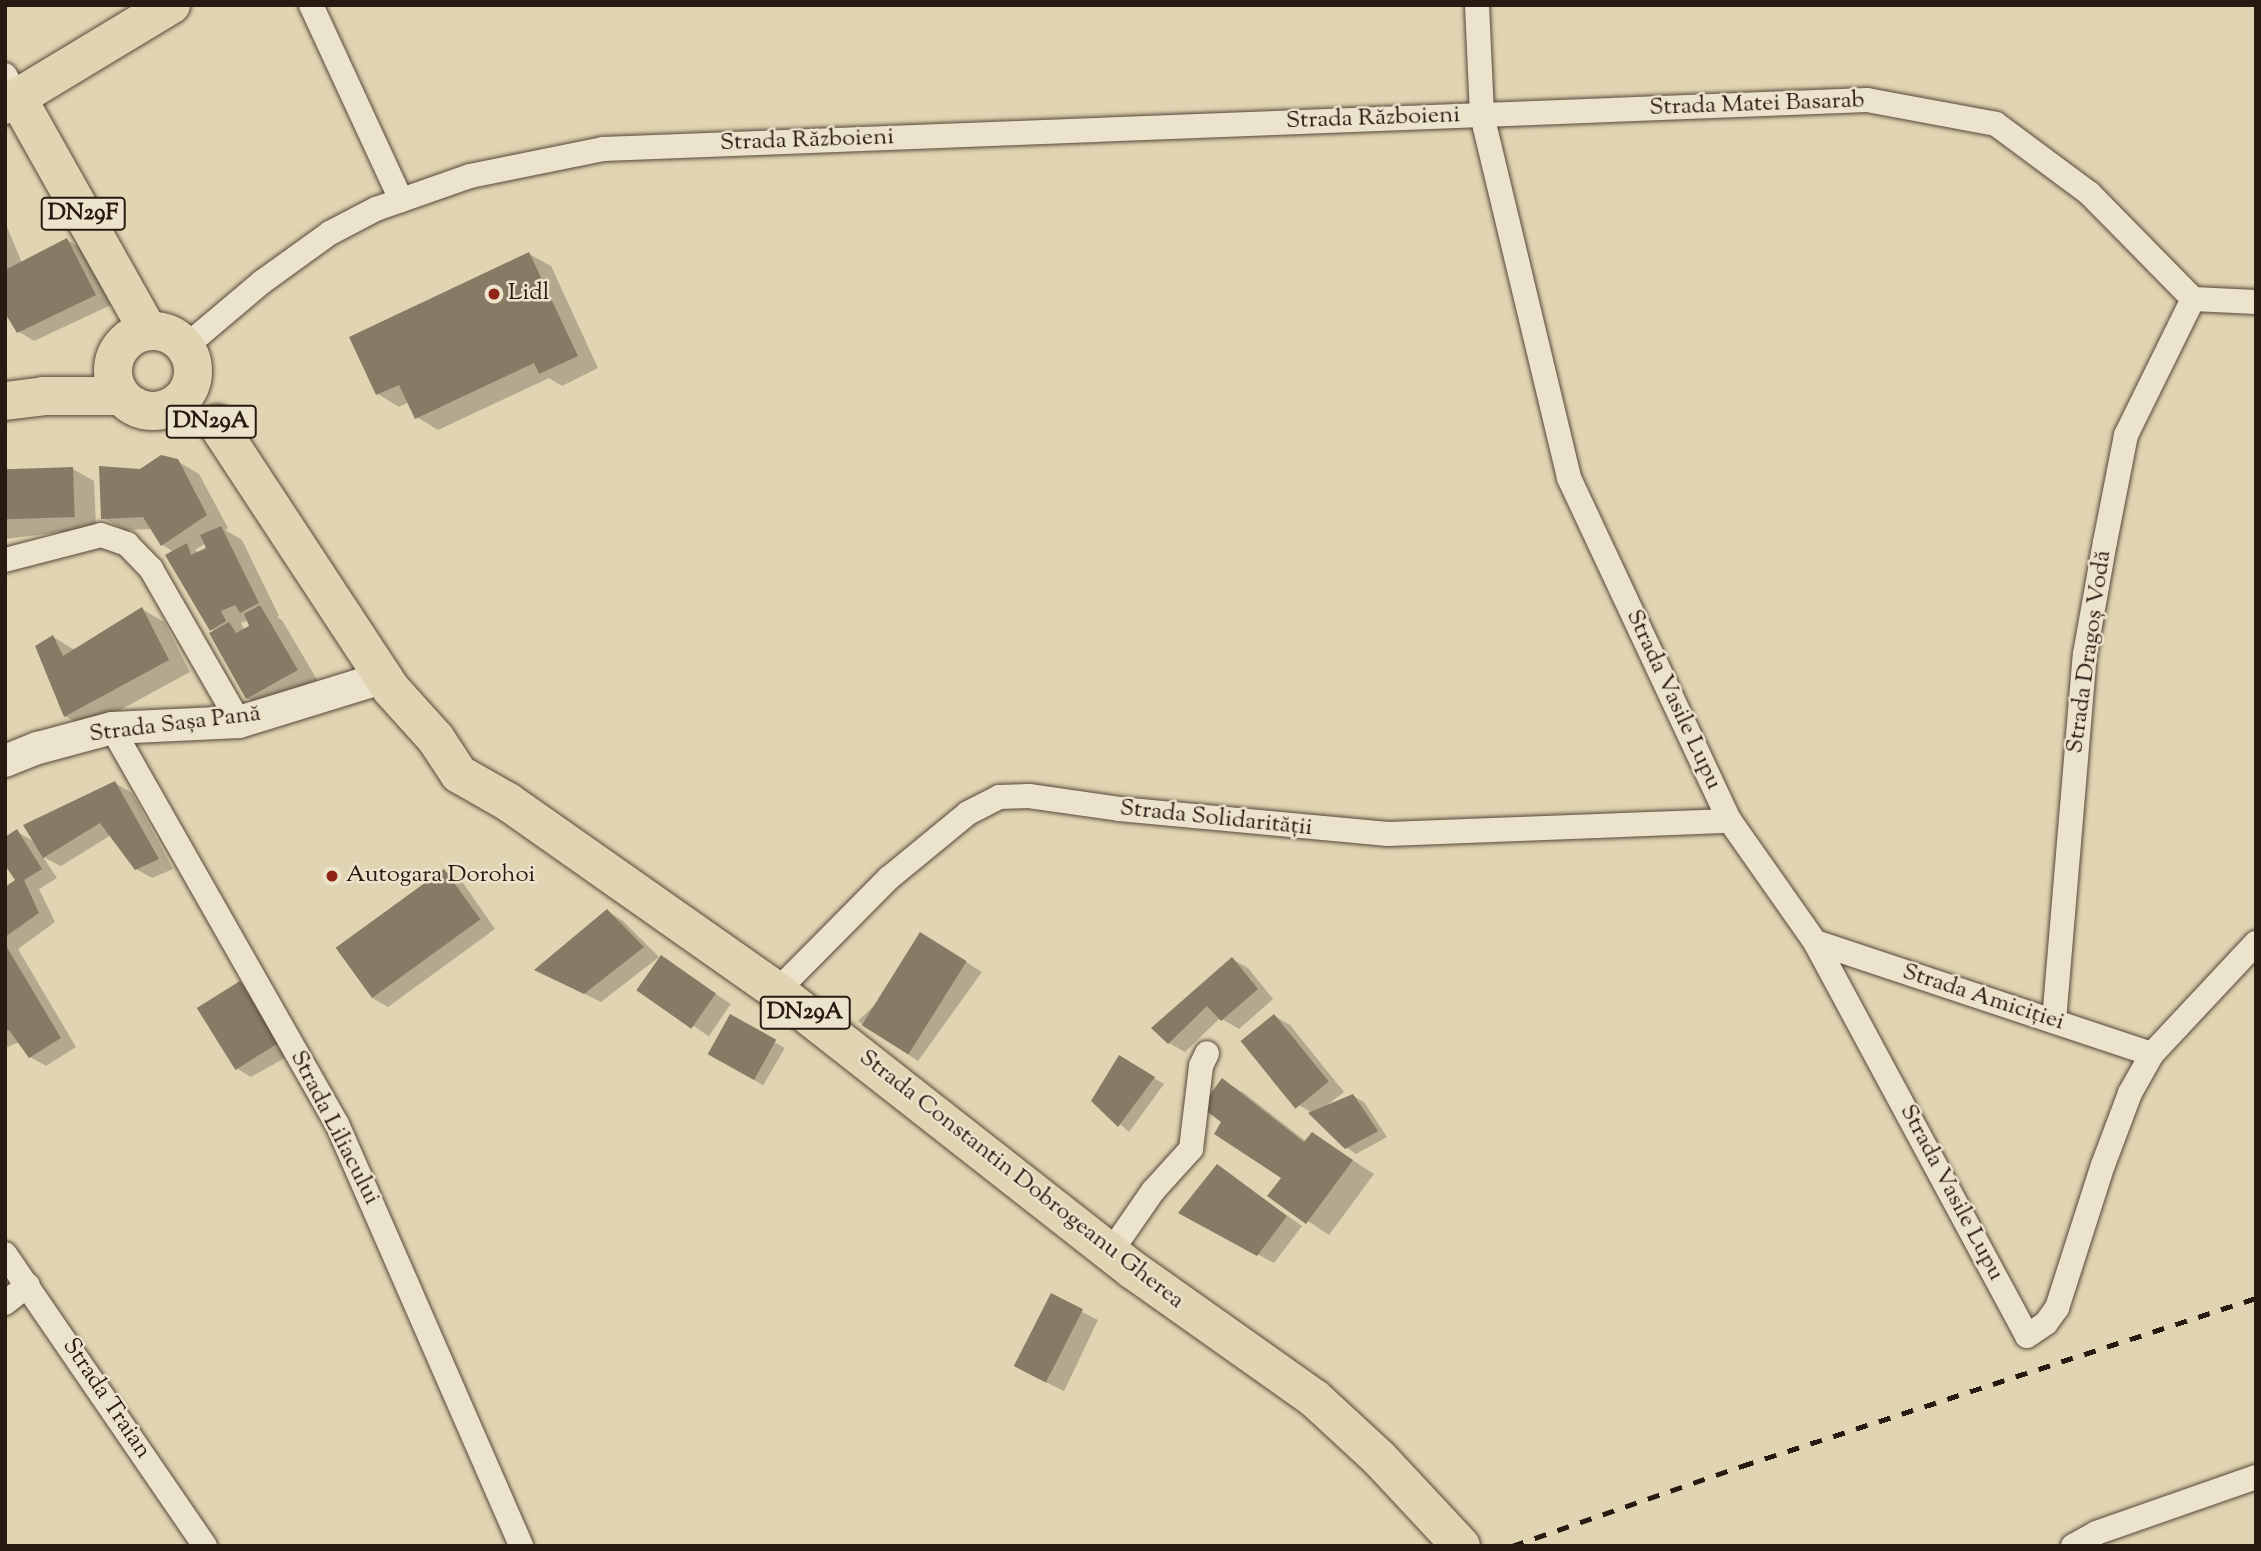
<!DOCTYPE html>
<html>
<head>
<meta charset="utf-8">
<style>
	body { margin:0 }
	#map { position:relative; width:2261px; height:1551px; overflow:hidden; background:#e1d4b2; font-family:"Sorts Mill Goudy",serif }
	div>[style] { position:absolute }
	.shadow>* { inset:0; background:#0003; transform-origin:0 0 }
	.building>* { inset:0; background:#887b65; transform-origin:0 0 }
	.roads { filter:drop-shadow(0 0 2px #564839) drop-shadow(0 0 2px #564839) }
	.minor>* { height:24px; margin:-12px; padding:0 12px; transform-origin:12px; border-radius:12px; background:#ece3cd }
	.tertiary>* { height:32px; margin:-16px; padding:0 16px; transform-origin:16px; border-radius:16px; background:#ece3cd }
	.primary>* { height:38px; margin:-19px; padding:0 19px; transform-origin:19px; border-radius:19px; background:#e1d4b2 }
	.primary>.ring { margin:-19px; padding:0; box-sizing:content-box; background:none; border:38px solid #e1d4b2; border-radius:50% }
	.rail>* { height:5px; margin-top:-2.5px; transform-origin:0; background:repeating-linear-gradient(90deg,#271a11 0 12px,transparent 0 24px) }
	.dots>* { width:19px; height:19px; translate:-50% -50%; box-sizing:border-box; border:4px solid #ece3cd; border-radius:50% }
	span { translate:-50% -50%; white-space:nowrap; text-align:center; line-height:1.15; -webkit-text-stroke:5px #ece3cd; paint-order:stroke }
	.shield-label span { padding:2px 5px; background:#ece3cd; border:2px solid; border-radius:5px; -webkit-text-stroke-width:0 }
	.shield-label { font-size:23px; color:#271a11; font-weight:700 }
	.street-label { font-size:24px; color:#271a11 }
	.poi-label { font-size:24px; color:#271a11 }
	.left { translate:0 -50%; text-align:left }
	.frame { position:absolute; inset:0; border:7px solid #271a11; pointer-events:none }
</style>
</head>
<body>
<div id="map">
	<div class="shadow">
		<i style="clip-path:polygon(5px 222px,22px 263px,67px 240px,84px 250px,111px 305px,34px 341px,18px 331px,5px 310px)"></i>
		<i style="clip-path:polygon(529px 254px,551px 266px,598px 368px,562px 386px,549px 378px,438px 430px,417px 417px,409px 402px,399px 407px,378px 394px)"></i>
		<i style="clip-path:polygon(evenodd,177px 461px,199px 474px,228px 528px,225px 530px,242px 540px,279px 616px,277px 617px,282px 620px,319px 683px,269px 710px,247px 698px,174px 552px,162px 545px,152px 529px,125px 530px,103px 518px,140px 471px,177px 461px,206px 543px,208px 549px,200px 553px,195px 550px,206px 543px,177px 461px,249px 620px,251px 627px,245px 631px,241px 623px,249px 620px)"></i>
		<i style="clip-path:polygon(73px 469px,94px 481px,96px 528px,5px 539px,5px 475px)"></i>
		<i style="clip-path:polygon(142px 609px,164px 622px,190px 672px,87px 728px,65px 716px,53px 637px,75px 650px)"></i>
		<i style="clip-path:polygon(115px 783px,132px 793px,173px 869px,152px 878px,136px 869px,111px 835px,61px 866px,43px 857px,57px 878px,39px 889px,55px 922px,18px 949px,76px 1047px,46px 1066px,30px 1057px,19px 1042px,5px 1048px,5px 889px,17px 881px,17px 832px,35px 842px)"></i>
		<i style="clip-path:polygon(445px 871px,461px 880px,495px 929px,388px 1007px,372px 998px)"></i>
		<i style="clip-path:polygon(607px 911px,623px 921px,659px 957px,601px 1002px,552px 978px)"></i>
		<i style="clip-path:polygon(937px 944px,982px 972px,918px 1061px,858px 1021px)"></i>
		<i style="left:661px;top:957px;width:84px;height:39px;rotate:34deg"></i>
		<i style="clip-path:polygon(1232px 959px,1248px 968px,1273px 999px,1239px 1029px,1220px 1018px,1185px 1052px,1169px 1043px)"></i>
		<i style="clip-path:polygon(240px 983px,256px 992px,294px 1053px,251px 1077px,234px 1067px)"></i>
		<i style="clip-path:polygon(1274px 1016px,1290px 1025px,1344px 1092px,1326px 1106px,1353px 1096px,1364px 1102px,1387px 1137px,1356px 1154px,1346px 1147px,1312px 1113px,1299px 1105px)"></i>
		<i style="left:731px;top:1017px;width:62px;height:43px;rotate:30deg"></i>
		<i style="clip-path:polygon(1119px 1057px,1164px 1084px,1129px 1132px,1093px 1100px)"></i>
		<i style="clip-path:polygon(1222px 1080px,1244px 1093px,1307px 1142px,1312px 1134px,1374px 1174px,1329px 1235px,1269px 1195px,1284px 1177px,1223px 1121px)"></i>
		<i style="clip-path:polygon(1217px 1166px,1302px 1226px,1274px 1263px,1197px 1221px)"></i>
		<i style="clip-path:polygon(1051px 1296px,1098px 1320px,1064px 1391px,1033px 1376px)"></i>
	</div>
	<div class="building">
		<i style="clip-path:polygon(67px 238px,96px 295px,17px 333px,5px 313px,5px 270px)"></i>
		<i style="clip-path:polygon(529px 252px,578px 356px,539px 374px,534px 363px,415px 419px,399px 385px,376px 395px,349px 337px)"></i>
		<i style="clip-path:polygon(161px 455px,178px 459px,207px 515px,161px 546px,143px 517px,101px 519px,99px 466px,140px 469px)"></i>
		<i style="left:73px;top:467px;width:50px;height:68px;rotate:88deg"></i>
		<i style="clip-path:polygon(221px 526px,259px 603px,240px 613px,235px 605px,221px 611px,226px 621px,210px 631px,165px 555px,187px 543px,191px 555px,206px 548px,200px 535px)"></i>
		<i style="clip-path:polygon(260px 605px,298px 670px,246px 699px,209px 633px,229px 622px,236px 633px,249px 626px,244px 614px)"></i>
		<i style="clip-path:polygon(142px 607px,169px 660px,64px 717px,35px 646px,53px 635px,63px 656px)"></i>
		<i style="clip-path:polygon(115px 781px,159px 859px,135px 870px,100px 823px,43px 858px,23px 825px)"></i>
		<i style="clip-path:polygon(17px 829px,42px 869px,24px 880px,39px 913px,5px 937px,5px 887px,15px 880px,5px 865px,5px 837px)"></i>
		<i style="left:444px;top:869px;width:62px;height:134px;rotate:54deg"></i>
		<i style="clip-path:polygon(607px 909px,644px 947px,584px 994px,534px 970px)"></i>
		<i style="left:920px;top:932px;width:55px;height:110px;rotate:32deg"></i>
		<i style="clip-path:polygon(5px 944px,61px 1038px,29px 1058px,9px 1030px,5px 1032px)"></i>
		<i style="left:661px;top:955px;width:67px;height:43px;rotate:35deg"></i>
		<i style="clip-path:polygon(1232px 957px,1258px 989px,1221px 1021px,1207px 1006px,1168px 1044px,1151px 1028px)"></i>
		<i style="left:240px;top:981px;width:73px;height:51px;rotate:58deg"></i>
		<i style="left:730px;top:1014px;width:53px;height:46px;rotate:29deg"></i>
		<i style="left:1274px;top:1014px;width:87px;height:43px;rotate:51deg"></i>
		<i style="clip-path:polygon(1119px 1055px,1155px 1077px,1118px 1127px,1091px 1101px)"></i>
		<i style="clip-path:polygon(1222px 1078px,1304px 1142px,1312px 1132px,1353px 1160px,1306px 1224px,1267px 1196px,1281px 1178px,1214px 1134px,1221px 1122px,1201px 1107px)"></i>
		<i style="clip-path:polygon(1353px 1094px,1378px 1131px,1345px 1149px,1308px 1113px)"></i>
		<i style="clip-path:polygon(1217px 1164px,1287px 1216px,1257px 1256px,1178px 1213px)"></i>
		<i style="left:1051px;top:1293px;width:36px;height:82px;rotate:27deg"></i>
	</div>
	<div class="roads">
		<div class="minor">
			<i style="left:311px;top:5px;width:215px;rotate:65.2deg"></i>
			<i style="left:1477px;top:5px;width:110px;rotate:87.4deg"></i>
			<i style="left:1482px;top:115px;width:373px;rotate:76.5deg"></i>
			<i style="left:1569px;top:478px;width:379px;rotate:64.9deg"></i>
			<i style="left:1730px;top:821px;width:148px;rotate:54.9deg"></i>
			<i style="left:1815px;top:942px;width:447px;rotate:61.7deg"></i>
			<i style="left:2027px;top:1336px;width:23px;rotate:-34deg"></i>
			<i style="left:2046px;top:1323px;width:19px;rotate:-54deg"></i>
			<i style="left:2057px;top:1308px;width:150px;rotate:-72.2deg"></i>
			<i style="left:2103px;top:1165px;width:77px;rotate:-69.4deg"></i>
			<i style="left:2130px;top:1093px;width:45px;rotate:-60.6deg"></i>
			<i style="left:2152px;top:1054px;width:152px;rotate:-46.9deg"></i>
			<i style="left:5px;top:75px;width:27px;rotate:62deg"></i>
			<i style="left:185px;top:347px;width:101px;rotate:-40.2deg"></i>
			<i style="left:262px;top:282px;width:84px;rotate:-35.8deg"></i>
			<i style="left:330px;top:233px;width:52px;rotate:-27.6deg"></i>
			<i style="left:376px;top:209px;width:100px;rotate:-19.3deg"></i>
			<i style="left:470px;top:176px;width:136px;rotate:-11.5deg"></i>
			<i style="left:603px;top:149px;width:1265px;rotate:-2.22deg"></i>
			<i style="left:1867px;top:100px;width:131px;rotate:10.5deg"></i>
			<i style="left:1996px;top:124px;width:116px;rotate:36.6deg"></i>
			<i style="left:2089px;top:193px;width:148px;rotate:45.5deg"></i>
			<i style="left:2193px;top:299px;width:63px;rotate:2.7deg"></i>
			<i style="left:5px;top:560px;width:99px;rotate:-14.6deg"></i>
			<i style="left:101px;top:535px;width:28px;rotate:19deg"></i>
			<i style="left:127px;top:544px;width:35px;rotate:46deg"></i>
			<i style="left:151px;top:569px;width:177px;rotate:60.1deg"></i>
			<i style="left:112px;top:728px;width:455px;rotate:60.4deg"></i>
			<i style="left:337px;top:1124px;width:460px;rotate:66.4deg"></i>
			<i style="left:1815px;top:942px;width:355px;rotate:18.4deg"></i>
			<i style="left:777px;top:991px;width:159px;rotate:-45.3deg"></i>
			<i style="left:889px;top:878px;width:102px;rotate:-39.4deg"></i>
			<i style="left:968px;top:813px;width:35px;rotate:-27deg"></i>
			<i style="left:999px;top:797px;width:30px;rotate:-2deg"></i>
			<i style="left:1029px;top:796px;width:91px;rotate:8.2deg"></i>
			<i style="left:1119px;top:809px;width:270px;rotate:5.3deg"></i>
			<i style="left:1388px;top:834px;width:342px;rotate:-2.2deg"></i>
			<i style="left:2054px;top:1021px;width:368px;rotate:-85.2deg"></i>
			<i style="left:2085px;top:654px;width:114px;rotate:-79.9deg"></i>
			<i style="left:2105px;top:542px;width:109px;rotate:-78.9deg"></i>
			<i style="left:2126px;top:435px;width:152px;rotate:-63.8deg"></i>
			<i style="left:1110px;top:1253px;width:75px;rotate:-55.3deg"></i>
			<i style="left:1153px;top:1191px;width:57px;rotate:-47.9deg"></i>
			<i style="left:1191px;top:1149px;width:84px;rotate:-83.1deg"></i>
			<i style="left:1201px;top:1066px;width:14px;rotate:-65deg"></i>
			<i style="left:5px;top:1254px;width:354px;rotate:55.6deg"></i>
			<i style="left:5px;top:1303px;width:29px;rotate:-38deg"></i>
			<i style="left:2073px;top:1546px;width:26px;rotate:-29deg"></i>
			<i style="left:2096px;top:1533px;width:170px;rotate:-19.3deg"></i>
		</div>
		<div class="tertiary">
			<i style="left:5px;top:761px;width:35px;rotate:-22deg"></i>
			<i style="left:38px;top:748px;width:77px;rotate:-15.1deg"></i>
			<i style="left:112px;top:728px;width:127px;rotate:-2.7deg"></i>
			<i style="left:239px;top:722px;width:153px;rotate:-17.1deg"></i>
		</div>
		<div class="primary">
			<i style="left:18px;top:99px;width:266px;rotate:60.7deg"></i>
			<i style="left:5px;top:105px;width:194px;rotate:-31.1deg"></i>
			<i class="ring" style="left:113px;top:331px;width:42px;height:42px"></i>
			<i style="left:5px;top:401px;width:38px;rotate:-7deg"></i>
			<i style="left:43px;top:396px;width:78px"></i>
			<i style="left:217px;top:424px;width:317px;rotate:56.7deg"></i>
			<i style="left:391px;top:689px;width:67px;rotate:48deg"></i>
			<i style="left:436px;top:739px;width:42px;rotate:56.7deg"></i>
			<i style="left:459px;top:774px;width:56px;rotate:29.7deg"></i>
			<i style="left:508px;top:802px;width:329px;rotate:35.1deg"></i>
			<i style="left:777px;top:991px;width:452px;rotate:38.1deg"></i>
			<i style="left:1133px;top:1270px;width:222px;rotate:35.3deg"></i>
			<i style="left:1314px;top:1398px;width:88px;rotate:42.7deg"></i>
			<i style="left:1379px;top:1458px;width:120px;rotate:47deg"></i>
		</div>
	</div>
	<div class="rail">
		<i style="left:1512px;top:1546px;width:244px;rotate:-19.2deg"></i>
		<i style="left:1742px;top:1466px;width:541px;rotate:-18.1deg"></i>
	</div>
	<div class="dots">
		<i style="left:494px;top:294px;background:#8f2418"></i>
		<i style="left:332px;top:876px;background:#8f2418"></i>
	</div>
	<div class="shield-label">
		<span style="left:83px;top:214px">DN29F</span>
		<span style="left:211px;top:422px">DN29A</span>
		<span style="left:805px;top:1013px">DN29A</span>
	</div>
	<div class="street-label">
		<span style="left:1757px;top:105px;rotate:-2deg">Strada Matei Basarab</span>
		<span style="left:1373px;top:119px;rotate:-2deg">Strada Războieni</span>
		<span style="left:807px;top:141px;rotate:-2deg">Strada Războieni</span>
		<span style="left:2090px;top:652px;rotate:-82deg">Strada Dragoș Vodă</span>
		<span style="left:1673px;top:700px;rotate:65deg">Strada Vasile Lupu</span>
		<span style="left:175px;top:725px;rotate:-7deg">Strada Sașa Pană</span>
		<span style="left:1216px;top:819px;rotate:6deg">Strada Solidarității</span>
		<span style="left:1983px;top:998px;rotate:18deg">Strada Amiciției</span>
		<span style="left:334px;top:1128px;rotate:63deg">Strada Liliacului</span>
		<span style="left:1021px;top:1180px;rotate:38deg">Strada Constantin Dobrogeanu Gherea</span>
		<span style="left:1951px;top:1193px;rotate:62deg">Strada Vasile Lupu</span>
		<span style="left:106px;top:1399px;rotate:56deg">Strada Traian</span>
	</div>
	<div class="poi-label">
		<span class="left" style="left:508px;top:294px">Lidl</span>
		<span class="left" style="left:346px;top:876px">Autogara Dorohoi</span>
	</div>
	<div class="frame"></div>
</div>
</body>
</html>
